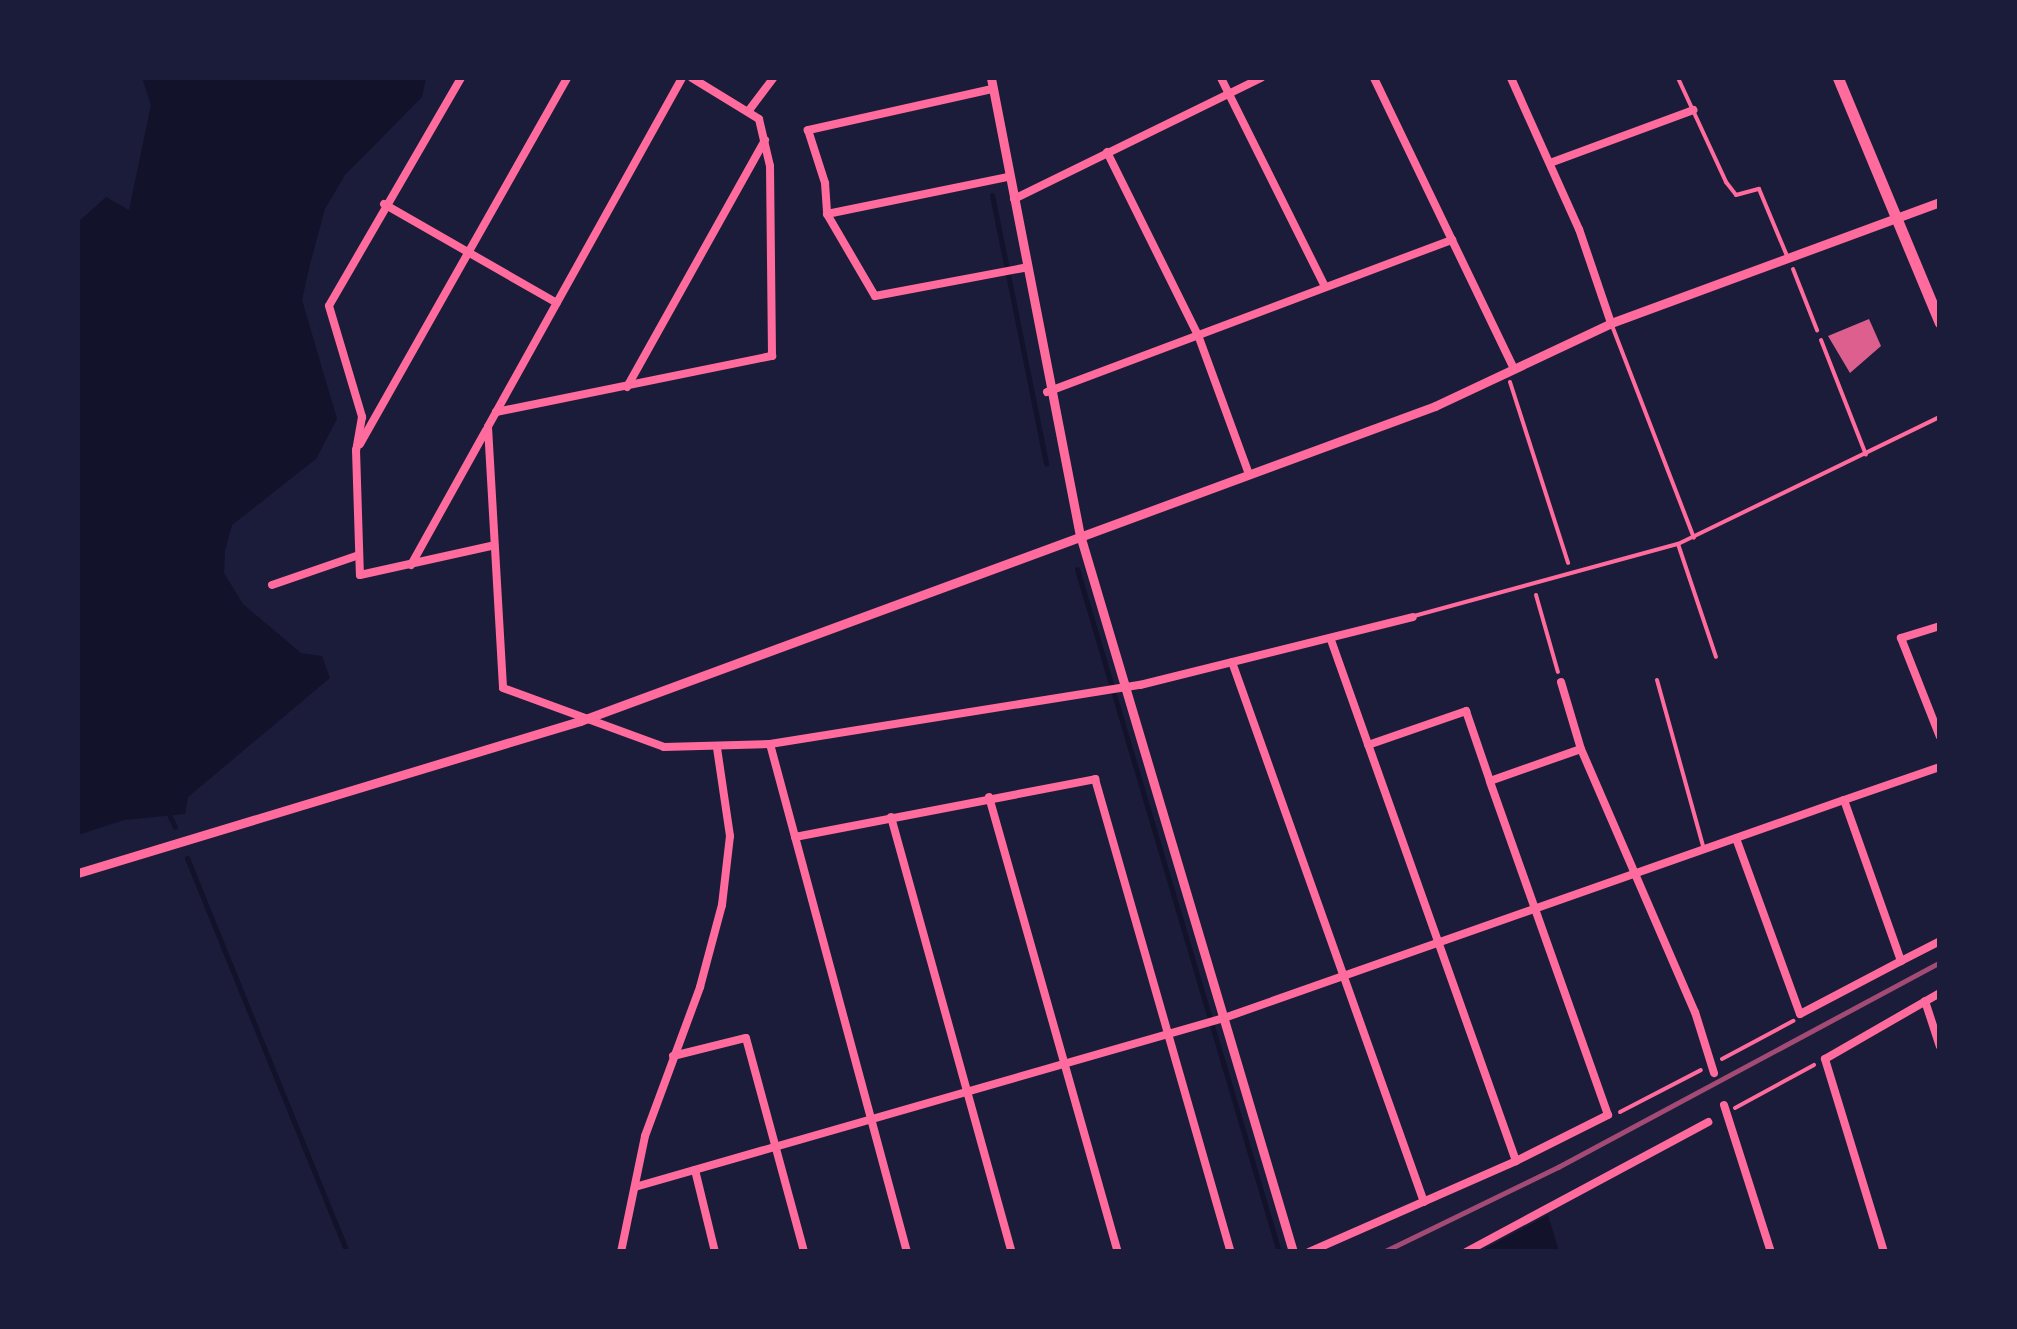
<!DOCTYPE html>
<html>
<head>
<meta charset="utf-8">
<style>
	body { margin:0 }
	#map { position:relative; width:2017px; height:1329px; overflow:hidden; background:#1b1b3a; font-family:"PT Sans",sans-serif }
	div>[style] { position:absolute }
	.water>* { inset:0; background:#12122b }
	.stream>* { height:5px; margin:-2.5px; padding:0 2.5px; transform-origin:2.5px; border-radius:2.5px; background:#12122b }
	.building>* { inset:0; background:#dd5f8e }
	.path>* { height:4px; margin:-2px; padding:0 2px; transform-origin:2px; border-radius:2px; background:#ff6b9d }
	.service>* { height:4px; margin:-2px; padding:0 2px; transform-origin:2px; border-radius:2px; background:#ff6b9d }
	.minor>* { height:8px; margin:-4px; padding:0 4px; transform-origin:4px; border-radius:4px; background:#ff6b9d }
	.tertiary>* { height:9px; margin:-4.5px; padding:0 4.5px; transform-origin:4.5px; border-radius:4.5px; background:#ff6b9d }
	.primary>* { height:11px; margin:-5.5px; padding:0 5.5px; transform-origin:5.5px; border-radius:5.5px; background:#ff6b9d }
	.rail>* { height:5px; margin:-2.5px; padding:0 2.5px; transform-origin:2.5px; border-radius:2.5px; background:#a44b75 }
	span { translate:-50% -50%; white-space:nowrap; text-align:center; line-height:1.15; -webkit-text-stroke:10px #1b1b3a; paint-order:stroke }
	.frame { position:absolute; inset:0; border:80px solid #1b1b3a; pointer-events:none }
</style>
</head>
<body>
<div id="map">
	<div class="water">
		<i style="clip-path:polygon(142px 78px,426px 78px,422px 97px,345px 175px,325px 209px,310px 264px,302px 300px,337px 419px,316px 459px,232px 525px,225px 551px,224px 573px,243px 604px,301px 653px,322px 656px,330px 678px,188px 797px,185px 814px,124px 820px,78px 835px,78px 222px,106px 197px,129px 210px,151px 105px)"></i>
		<i style="clip-path:polygon(1548px 1215px,1559px 1251px,1481px 1251px)"></i>
	</div>
	<div class="stream">
		<i style="left:992px;top:195px;width:274px;rotate:78.6deg"></i>
		<i style="left:1077px;top:569px;width:712px;rotate:73.52deg"></i>
		<i style="left:170px;top:817px;width:11px;rotate:63deg"></i>
		<i style="left:187px;top:858px;width:425px;rotate:67.9deg"></i>
	</div>
	<div class="building">
		<i style="clip-path:polygon(1869px 319px,1881px 346px,1850px 373px,1828px 336px)"></i>
	</div>
	<div class="path">
		<i style="left:1793px;top:269px;width:66px;rotate:68.5deg"></i>
		<i style="left:1510px;top:382px;width:190px;rotate:72.2deg"></i>
		<i style="left:1536px;top:595px;width:80px;rotate:74.1deg"></i>
		<i style="left:1722px;top:1059px;width:81px;rotate:-28.2deg"></i>
		<i style="left:1735px;top:1108px;width:90px;rotate:-28.6deg"></i>
		<i style="left:1620px;top:1112px;width:91px;rotate:-27.4deg"></i>
	</div>
	<div class="service">
		<i style="left:1678px;top:78px;width:115px;rotate:65.2deg"></i>
		<i style="left:1726px;top:182px;width:16px;rotate:52deg"></i>
		<i style="left:1736px;top:195px;width:24px;rotate:-15deg"></i>
		<i style="left:1759px;top:189px;width:73px;rotate:67.3deg"></i>
		<i style="left:1611px;top:323px;width:230px;rotate:68.9deg"></i>
		<i style="left:1821px;top:340px;width:123px;rotate:68.6deg"></i>
		<i style="left:1678px;top:544px;width:119px;rotate:71.4deg"></i>
		<i style="left:1414px;top:616px;width:274px;rotate:-15.3deg"></i>
		<i style="left:1678px;top:544px;width:291px;rotate:-25.9deg"></i>
		<i style="left:1657px;top:680px;width:176px;rotate:74.5deg"></i>
	</div>
	<div class="minor">
		<i style="left:461px;top:78px;width:263px;rotate:120.1deg"></i>
		<i style="left:329px;top:306px;width:116px;rotate:73.4deg"></i>
		<i style="left:362px;top:417px;width:34px;rotate:100deg"></i>
		<i style="left:356px;top:450px;width:125px;rotate:88.2deg"></i>
		<i style="left:360px;top:575px;width:134px;rotate:-12.5deg"></i>
		<i style="left:682px;top:78px;width:399px;rotate:119.1deg"></i>
		<i style="left:488px;top:427px;width:261px;rotate:86.7deg"></i>
		<i style="left:503px;top:688px;width:171px;rotate:20.1deg"></i>
		<i style="left:664px;top:747px;width:106px;rotate:-1.6deg"></i>
		<i style="left:770px;top:744px;width:375px;rotate:-9.1deg"></i>
		<i style="left:1140px;top:685px;width:281px;rotate:-14deg"></i>
		<i style="left:1221px;top:78px;width:233px;rotate:63.5deg"></i>
		<i style="left:1374px;top:78px;width:323px;rotate:64.3deg"></i>
		<i style="left:1511px;top:78px;width:166px;rotate:65.8deg"></i>
		<i style="left:1579px;top:229px;width:99px;rotate:71.2deg"></i>
		<i style="left:992px;top:89px;width:189px;rotate:167.4deg"></i>
		<i style="left:808px;top:130px;width:56px;rotate:72.2deg"></i>
		<i style="left:825px;top:183px;width:31px;rotate:86deg"></i>
		<i style="left:827px;top:214px;width:185px;rotate:-11.6deg"></i>
		<i style="left:750px;top:109px;width:39px;rotate:-53deg"></i>
		<i style="left:1107px;top:152px;width:204px;rotate:63.6deg"></i>
		<i style="left:1198px;top:335px;width:148px;rotate:69.9deg"></i>
		<i style="left:1550px;top:163px;width:153px;rotate:-20.3deg"></i>
		<i style="left:1014px;top:199px;width:275px;rotate:-26.1deg"></i>
		<i style="left:384px;top:204px;width:199px;rotate:29.8deg"></i>
		<i style="left:827px;top:214px;width:95px;rotate:59.7deg"></i>
		<i style="left:875px;top:296px;width:151px;rotate:-10.7deg"></i>
		<i style="left:627px;top:387px;width:283px;rotate:-60.8deg"></i>
		<i style="left:1047px;top:392px;width:433px;rotate:-20.6deg"></i>
		<i style="left:496px;top:412px;width:282px;rotate:-11.5deg"></i>
		<i style="left:772px;top:356px;width:190px;rotate:-90.6deg"></i>
		<i style="left:770px;top:166px;width:48px;rotate:-103.2deg"></i>
		<i style="left:759px;top:119px;width:79px;rotate:-148.5deg"></i>
		<i style="left:360px;top:444px;width:420px;rotate:-60.5deg"></i>
		<i style="left:411px;top:565px;width:154px;rotate:-60.9deg"></i>
		<i style="left:272px;top:585px;width:92px;rotate:-19deg"></i>
		<i style="left:1940px;top:626px;width:41px;rotate:162.9deg"></i>
		<i style="left:1901px;top:638px;width:106px;rotate:68.5deg"></i>
		<i style="left:1331px;top:640px;width:553px;rotate:70.45deg"></i>
		<i style="left:1516px;top:1161px;width:103px;rotate:-26.6deg"></i>
		<i style="left:1608px;top:1115px;width:354px;rotate:-109.5deg"></i>
		<i style="left:1490px;top:781px;width:96px;rotate:-19.4deg"></i>
		<i style="left:1581px;top:749px;width:287px;rotate:66.6deg"></i>
		<i style="left:1695px;top:1012px;width:64px;rotate:72.7deg"></i>
		<i style="left:1232px;top:662px;width:573px;rotate:70.43deg"></i>
		<i style="left:1561px;top:682px;width:70px;rotate:73.4deg"></i>
		<i style="left:770px;top:744px;width:526px;rotate:74.91deg"></i>
		<i style="left:1368px;top:745px;width:104px;rotate:-19.1deg"></i>
		<i style="left:1466px;top:711px;width:74px;rotate:71.1deg"></i>
		<i style="left:989px;top:797px;width:473px;rotate:74.2deg"></i>
		<i style="left:1844px;top:800px;width:102px;rotate:-19deg"></i>
		<i style="left:891px;top:817px;width:452px;rotate:74.5deg"></i>
		<i style="left:795px;top:837px;width:306px;rotate:-10.9deg"></i>
		<i style="left:1095px;top:779px;width:492px;rotate:74deg"></i>
		<i style="left:1901px;top:961px;width:44px;rotate:-27.1deg"></i>
		<i style="left:1925px;top:1001px;width:48px;rotate:71.9deg"></i>
		<i style="left:673px;top:1056px;width:75px;rotate:-13.9deg"></i>
		<i style="left:746px;top:1038px;width:222px;rotate:74.8deg"></i>
		<i style="left:1724px;top:1105px;width:154px;rotate:72.3deg"></i>
		<i style="left:695px;top:1170px;width:84px;rotate:76.3deg"></i>
		<i style="left:635px;top:1187px;width:613px;rotate:-16.01deg"></i>
		<i style="left:1224px;top:1018px;width:657px;rotate:-19.37deg"></i>
		<i style="left:1844px;top:800px;width:171px;rotate:70.5deg"></i>
		<i style="left:1901px;top:961px;width:114px;rotate:152.3deg"></i>
		<i style="left:1800px;top:1014px;width:187px;rotate:-110deg"></i>
		<i style="left:621px;top:1252px;width:118px;rotate:-78.3deg"></i>
		<i style="left:645px;top:1136px;width:159px;rotate:-69.7deg"></i>
		<i style="left:700px;top:987px;width:85px;rotate:-75deg"></i>
		<i style="left:722px;top:905px;width:69px;rotate:-83.4deg"></i>
		<i style="left:730px;top:836px;width:89px;rotate:-98.4deg"></i>
		<i style="left:1309px;top:1252px;width:226px;rotate:-23.7deg"></i>
		<i style="left:1466px;top:1252px;width:275px;rotate:-28.2deg"></i>
		<i style="left:1884px;top:1252px;width:202px;rotate:-107deg"></i>
		<i style="left:1825px;top:1059px;width:133px;rotate:-29.9deg"></i>
	</div>
	<div class="tertiary">
		<i style="left:991px;top:78px;width:466px;rotate:79deg"></i>
		<i style="left:1080px;top:535px;width:748px;rotate:73.45deg"></i>
		<i style="left:78px;top:873px;width:525px;rotate:-16.85deg"></i>
		<i style="left:580px;top:721px;width:911px;rotate:-20.22deg"></i>
		<i style="left:1435px;top:406px;width:195px;rotate:-25.2deg"></i>
		<i style="left:1611px;top:323px;width:351px;rotate:-20.2deg"></i>
	</div>
	<div class="primary">
		<i style="left:1838px;top:78px;width:265px;rotate:67.4deg"></i>
	</div>
	<div class="rail">
		<i style="left:1383px;top:1252px;width:195px;rotate:-25.9deg"></i>
		<i style="left:1558px;top:1167px;width:434px;rotate:-28.2deg"></i>
	</div>
	<div class="frame"></div>
</div>
</body>
</html>
